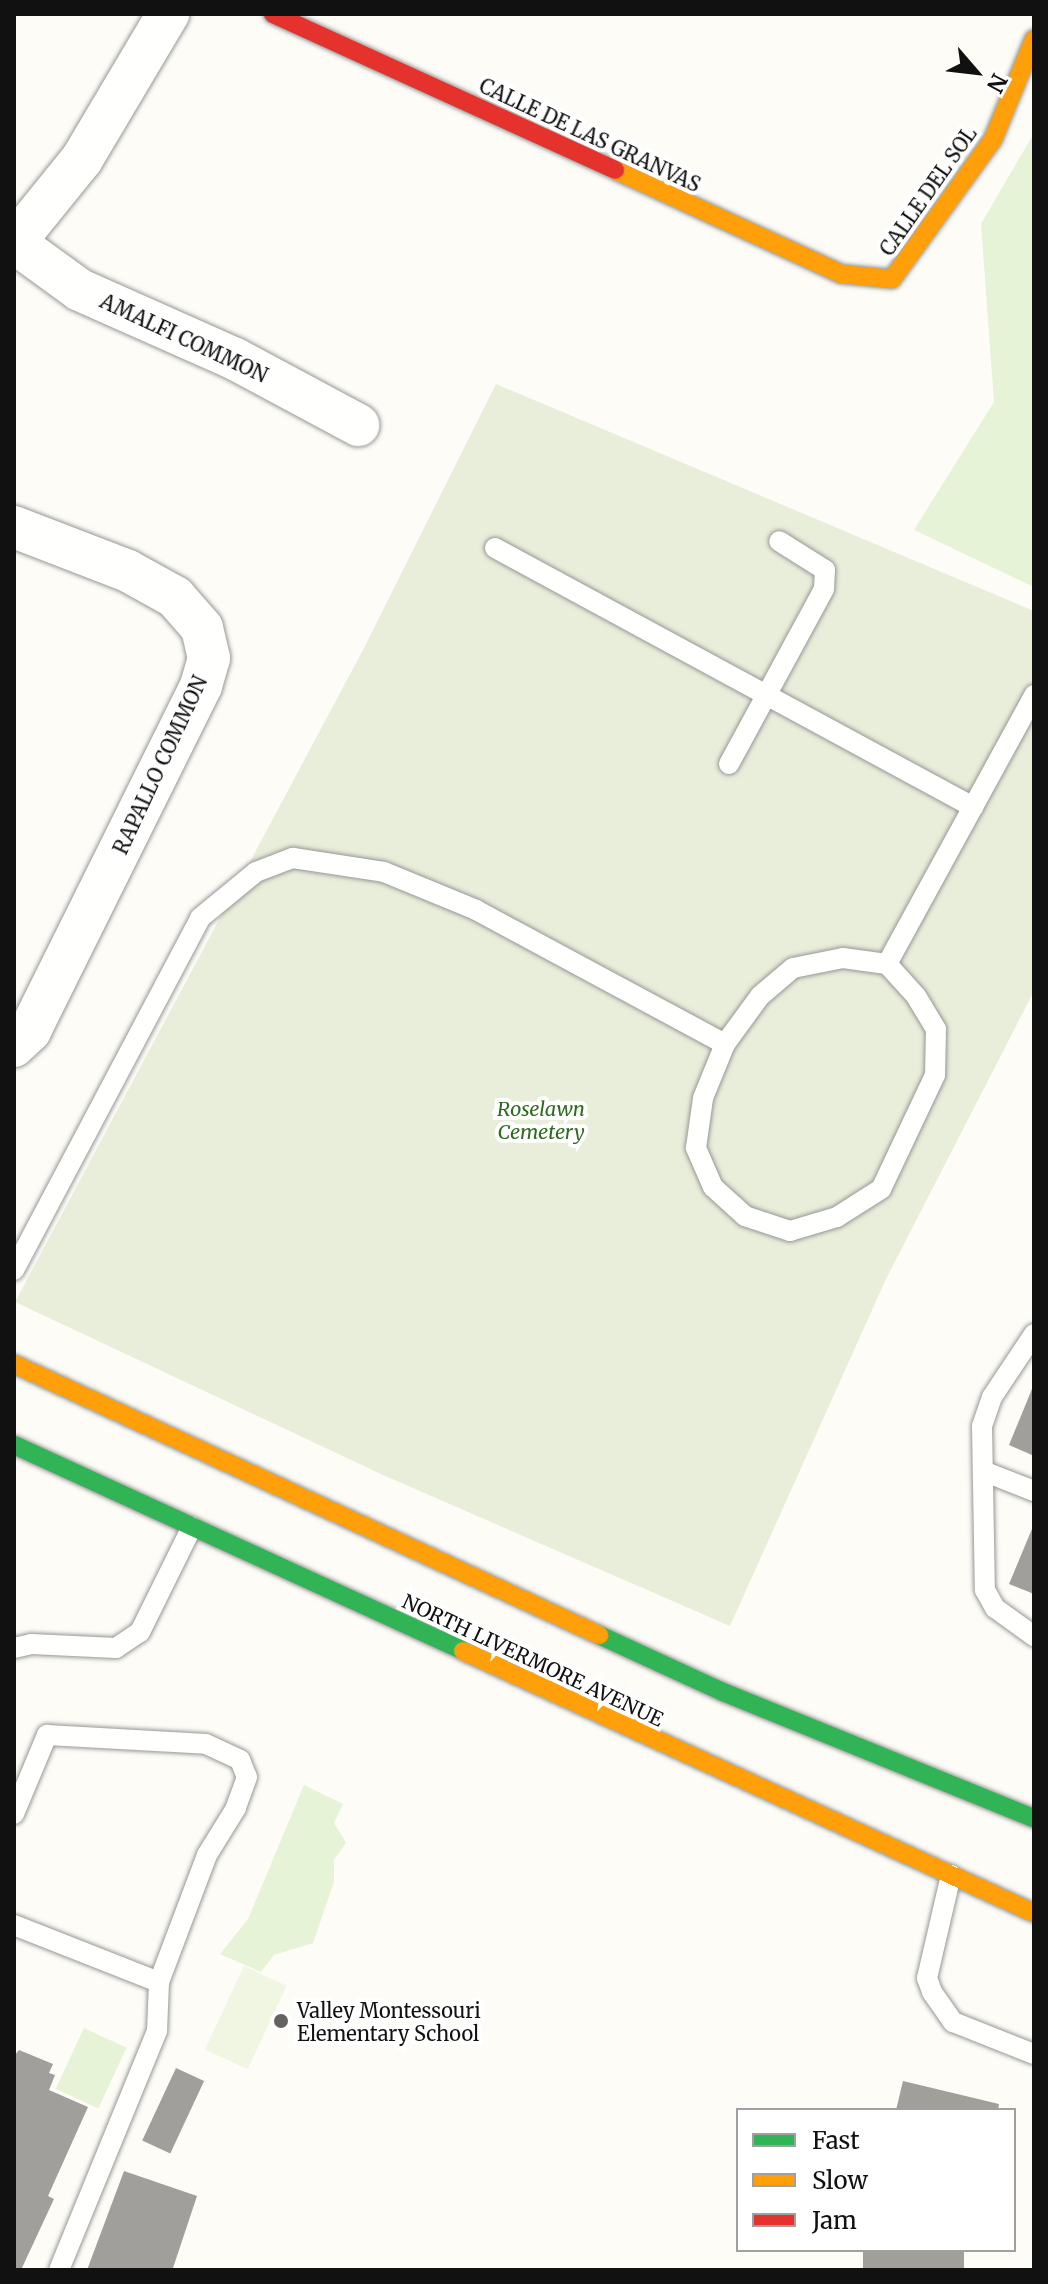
<!DOCTYPE html>
<html>
<head>
<meta charset="utf-8">
<style>
	body { margin:0 }
	#map { position:relative; width:1048px; height:2284px; overflow:hidden; background:#fdfcf7; font-family:Merriweather,serif }
	div>[style] { position:absolute }
	.green>* { inset:0; background:#e7f3d7; transform-origin:0 0 }
	.cemetery>* { inset:0; background:#e9eedb }
	.pitch>* { inset:0; background:#f0f6e1; transform-origin:0 0 }
	.building>* { inset:0; background:#a19f9c; transform-origin:0 0 }
	.roads { filter:drop-shadow(0 0 2px #979795) drop-shadow(0 0 2px #979795) }
	.lane>* { height:20px; margin:-10px; padding:0 10px; transform-origin:10px; border-radius:10px; background:#fffffe }
	.street>* { height:42px; margin:-21px; padding:0 21px; transform-origin:21px; border-radius:21px; background:#fffffe }
	.fast>* { height:18px; margin:-9px; padding:0 9px; transform-origin:9px; border-radius:9px; background:#30b455 }
	.slow>* { height:18px; margin:-9px; padding:0 9px; transform-origin:9px; border-radius:9px; background:#ff9f0a }
	.jam>* { height:18px; margin:-9px; padding:0 9px; transform-origin:9px; border-radius:9px; background:#e5322d }
	.dots>* { width:22px; height:22px; translate:-50% -50%; box-sizing:border-box; border:4px solid #fff; border-radius:50% }
	span { translate:-50% -50%; white-space:nowrap; text-align:center; line-height:1.15; -webkit-text-stroke:8px #fff; paint-order:stroke }
	.street-label { font-size:20px; color:#111 }
	.park-label { font-size:20px; color:#2f6b1f; font-style:italic }
	.poi-label { font-size:20px; color:#111 }
	.left { translate:0 -50%; text-align:left }
	.frame { position:absolute; inset:0; border:16px solid #111; pointer-events:none }
	.legend { position:absolute; left:736px; top:2108px; width:280px; height:144px; box-sizing:border-box; background:#fff; border:2px solid #a0a0a0; margin:0; padding:10px 14px; list-style:none; font-size:24px; color:#111 }
	.legend li { display:flex; align-items:center; gap:16px; height:40px }
	.legend b { width:40px; border:2px solid #a0a0a0 }
	.north { position:absolute; left:936px; top:32px; width:80px; height:80px; -webkit-text-stroke:6px #fff; paint-order:stroke; rotate:118deg; font-size:22px; font-weight:700; line-height:32px; text-align:center; color:#111 }
	.north::after { content:''; display:block; margin:auto; width:28px; height:36px; background:#111; clip-path:polygon(50% 0,100% 100%,50% 72%,0 100%) }
</style>
</head>
<body>
<div id="map">
	<div class="green">
		<i style="clip-path:polygon(1034px 133px,1034px 587px,914px 530px,994px 402px,981px 224px)"></i>
		<i style="clip-path:polygon(304px 1785px,343px 1804px,334px 1823px,346px 1843px,334px 1860px,334px 1882px,313px 1943px,274px 1955px,261px 1972px,220px 1954px,248px 1919px)"></i>
		<i style="left:84px;top:2028px;width:47px;height:67px;rotate:25deg"></i>
	</div>
	<div class="cemetery">
		<i style="clip-path:polygon(496px 384px,1034px 611px,1034px 991px,886px 1279px,730px 1626px,383px 1475px,15px 1302px,364px 648px)"></i>
	</div>
	<div class="pitch">
		<i style="left:244px;top:1966px;width:47px;height:92px;rotate:25deg"></i>
	</div>
	<div class="building">
		<i style="clip-path:polygon(1034px 1384px,1034px 1456px,1009px 1445px)"></i>
		<i style="clip-path:polygon(1034px 1524px,1034px 1594px,1009px 1584px)"></i>
		<i style="clip-path:polygon(19px 2050px,53px 2064px,49px 2073px,55px 2075px,49px 2090px,88px 2107px,48px 2196px,54px 2199px,21px 2270px,14px 2270px,14px 2056px)"></i>
		<i style="left:176px;top:2068px;width:31px;height:80px;rotate:25deg"></i>
		<i style="clip-path:polygon(903px 2081px,999px 2104px,998px 2110px,896px 2110px)"></i>
		<i style="clip-path:polygon(124px 2171px,197px 2196px,173px 2268px,178px 2270px,87px 2270px)"></i>
		<i style="left:863px;top:2250px;width:101px;height:21px"></i>
	</div>
	<div class="roads">
		<div class="lane">
			<i style="left:495px;top:548px;width:544px;rotate:28.45deg"></i>
			<i style="left:729px;top:764px;width:199px;rotate:-61.5deg"></i>
			<i style="left:824px;top:589px;width:19px;rotate:-87deg"></i>
			<i style="left:825px;top:570px;width:54px;rotate:-147.8deg"></i>
			<i style="left:887px;top:964px;width:43px;rotate:47.8deg"></i>
			<i style="left:916px;top:996px;width:39px;rotate:59deg"></i>
			<i style="left:936px;top:1029px;width:46px;rotate:91.2deg"></i>
			<i style="left:935px;top:1075px;width:126px;rotate:115.3deg"></i>
			<i style="left:881px;top:1189px;width:52px;rotate:147.5deg"></i>
			<i style="left:837px;top:1217px;width:49px;rotate:163.4deg"></i>
			<i style="left:790px;top:1231px;width:47px;rotate:-161.6deg"></i>
			<i style="left:745px;top:1216px;width:43px;rotate:-137.8deg"></i>
			<i style="left:713px;top:1187px;width:43px;rotate:-113.6deg"></i>
			<i style="left:696px;top:1148px;width:50px;rotate:-82deg"></i>
			<i style="left:703px;top:1098px;width:58px;rotate:-67.8deg"></i>
			<i style="left:725px;top:1044px;width:59px;rotate:-53.9deg"></i>
			<i style="left:760px;top:996px;width:43px;rotate:-40.3deg"></i>
			<i style="left:793px;top:968px;width:51px;rotate:-11.3deg"></i>
			<i style="left:843px;top:958px;width:44px;rotate:7.8deg"></i>
			<i style="left:887px;top:964px;width:307px;rotate:-61.3deg"></i>
			<i style="left:14px;top:1270px;width:398px;rotate:-62.1deg"></i>
			<i style="left:200px;top:918px;width:72px;rotate:-39.4deg"></i>
			<i style="left:256px;top:872px;width:40px;rotate:-21deg"></i>
			<i style="left:293px;top:858px;width:92px;rotate:8.7deg"></i>
			<i style="left:384px;top:872px;width:100px;rotate:22.4deg"></i>
			<i style="left:476px;top:910px;width:283px;rotate:28.3deg"></i>
			<i style="left:1034px;top:1334px;width:76px;rotate:123.7deg"></i>
			<i style="left:992px;top:1397px;width:31px;rotate:109deg"></i>
			<i style="left:982px;top:1426px;width:164px;rotate:89deg"></i>
			<i style="left:985px;top:1590px;width:21px;rotate:61deg"></i>
			<i style="left:995px;top:1608px;width:48px;rotate:35.7deg"></i>
			<i style="left:983px;top:1471px;width:55px;rotate:21.4deg"></i>
			<i style="left:14px;top:1648px;width:17px;rotate:-13deg"></i>
			<i style="left:31px;top:1644px;width:85px;rotate:2.7deg"></i>
			<i style="left:116px;top:1648px;width:29px;rotate:-34deg"></i>
			<i style="left:140px;top:1632px;width:117px;rotate:-63.7deg"></i>
			<i style="left:14px;top:1814px;width:86px;rotate:-67.3deg"></i>
			<i style="left:47px;top:1735px;width:159px;rotate:3.2deg"></i>
			<i style="left:206px;top:1744px;width:38px;rotate:25deg"></i>
			<i style="left:240px;top:1760px;width:18px;rotate:68deg"></i>
			<i style="left:247px;top:1777px;width:33px;rotate:110deg"></i>
			<i style="left:236px;top:1808px;width:55px;rotate:121.7deg"></i>
			<i style="left:207px;top:1855px;width:136px;rotate:110.7deg"></i>
			<i style="left:159px;top:1982px;width:49px;rotate:92.3deg"></i>
			<i style="left:157px;top:2031px;width:258px;rotate:112.3deg"></i>
			<i style="left:951px;top:1875px;width:106px;rotate:103.1deg"></i>
			<i style="left:927px;top:1978px;width:15px;rotate:70deg"></i>
			<i style="left:932px;top:1992px;width:37px;rotate:55deg"></i>
			<i style="left:953px;top:2022px;width:87px;rotate:21.6deg"></i>
			<i style="left:14px;top:1925px;width:156px;rotate:21.5deg"></i>
		</div>
		<div class="street">
			<i style="left:14px;top:243px;width:108px;rotate:-51deg"></i>
			<i style="left:82px;top:159px;width:169px;rotate:-59.3deg"></i>
			<i style="left:15px;top:243px;width:80px;rotate:35.9deg"></i>
			<i style="left:80px;top:290px;width:170px;rotate:24deg"></i>
			<i style="left:235px;top:359px;width:140px;rotate:28.2deg"></i>
			<i style="left:14px;top:527px;width:122px;rotate:21.1deg"></i>
			<i style="left:128px;top:571px;width:54px;rotate:29deg"></i>
			<i style="left:175px;top:597px;width:41px;rotate:48.9deg"></i>
			<i style="left:202px;top:628px;width:31px;rotate:77deg"></i>
			<i style="left:209px;top:658px;width:29px;rotate:106deg"></i>
			<i style="left:201px;top:686px;width:385px;rotate:116.4deg"></i>
			<i style="left:30px;top:1031px;width:22px;rotate:137deg"></i>
		</div>
		<div class="fast">
			<i style="left:14px;top:1445px;width:494px;rotate:24.6deg"></i>
			<i style="left:599px;top:1635px;width:136px;rotate:24.7deg"></i>
			<i style="left:723px;top:1692px;width:336px;rotate:22.1deg"></i>
		</div>
		<div class="slow">
			<i style="left:615px;top:170px;width:249px;rotate:24.7deg"></i>
			<i style="left:841px;top:274px;width:51px;rotate:5.6deg"></i>
			<i style="left:892px;top:279px;width:173px;rotate:-54.2deg"></i>
			<i style="left:993px;top:139px;width:108px;rotate:-67.7deg"></i>
			<i style="left:14px;top:1364px;width:645px;rotate:24.86deg"></i>
			<i style="left:463px;top:1651px;width:628px;rotate:24.65deg"></i>
		</div>
		<div class="jam">
			<i style="left:273px;top:14px;width:376px;rotate:24.5deg"></i>
		</div>
	</div>
	<div class="dots">
		<i style="left:281px;top:2021px;background:#646362"></i>
	</div>
	<div class="street-label">
		<span style="left:590px;top:135px;rotate:25deg">CALLE DE LAS GRANVAS</span>
		<span style="left:928px;top:191px;rotate:-55deg">CALLE DEL SOL</span>
		<span style="left:184px;top:338px;rotate:25deg">AMALFI COMMON</span>
		<span style="left:160px;top:765px;rotate:-65deg">RAPALLO COMMON</span>
		<span style="left:533px;top:1660px;rotate:25deg">NORTH LIVERMORE AVENUE</span>
	</div>
	<div class="park-label">
		<span style="left:541px;top:1120px">Roselawn<br>Cemetery</span>
	</div>
	<div class="poi-label">
		<span class="left" style="left:297px;top:2022px">Valley Montessouri<br>Elementary School</span>
	</div>
	<div class="frame"></div>
	<ul class="legend">
	<li><b style="height:10px;background:#30b455"></b>Fast</li>
	<li><b style="height:10px;background:#ff9f0a"></b>Slow</li>
	<li><b style="height:10px;background:#e5322d"></b>Jam</li>
	</ul>
	<div class="north">N</div>
</div>
</body>
</html>
